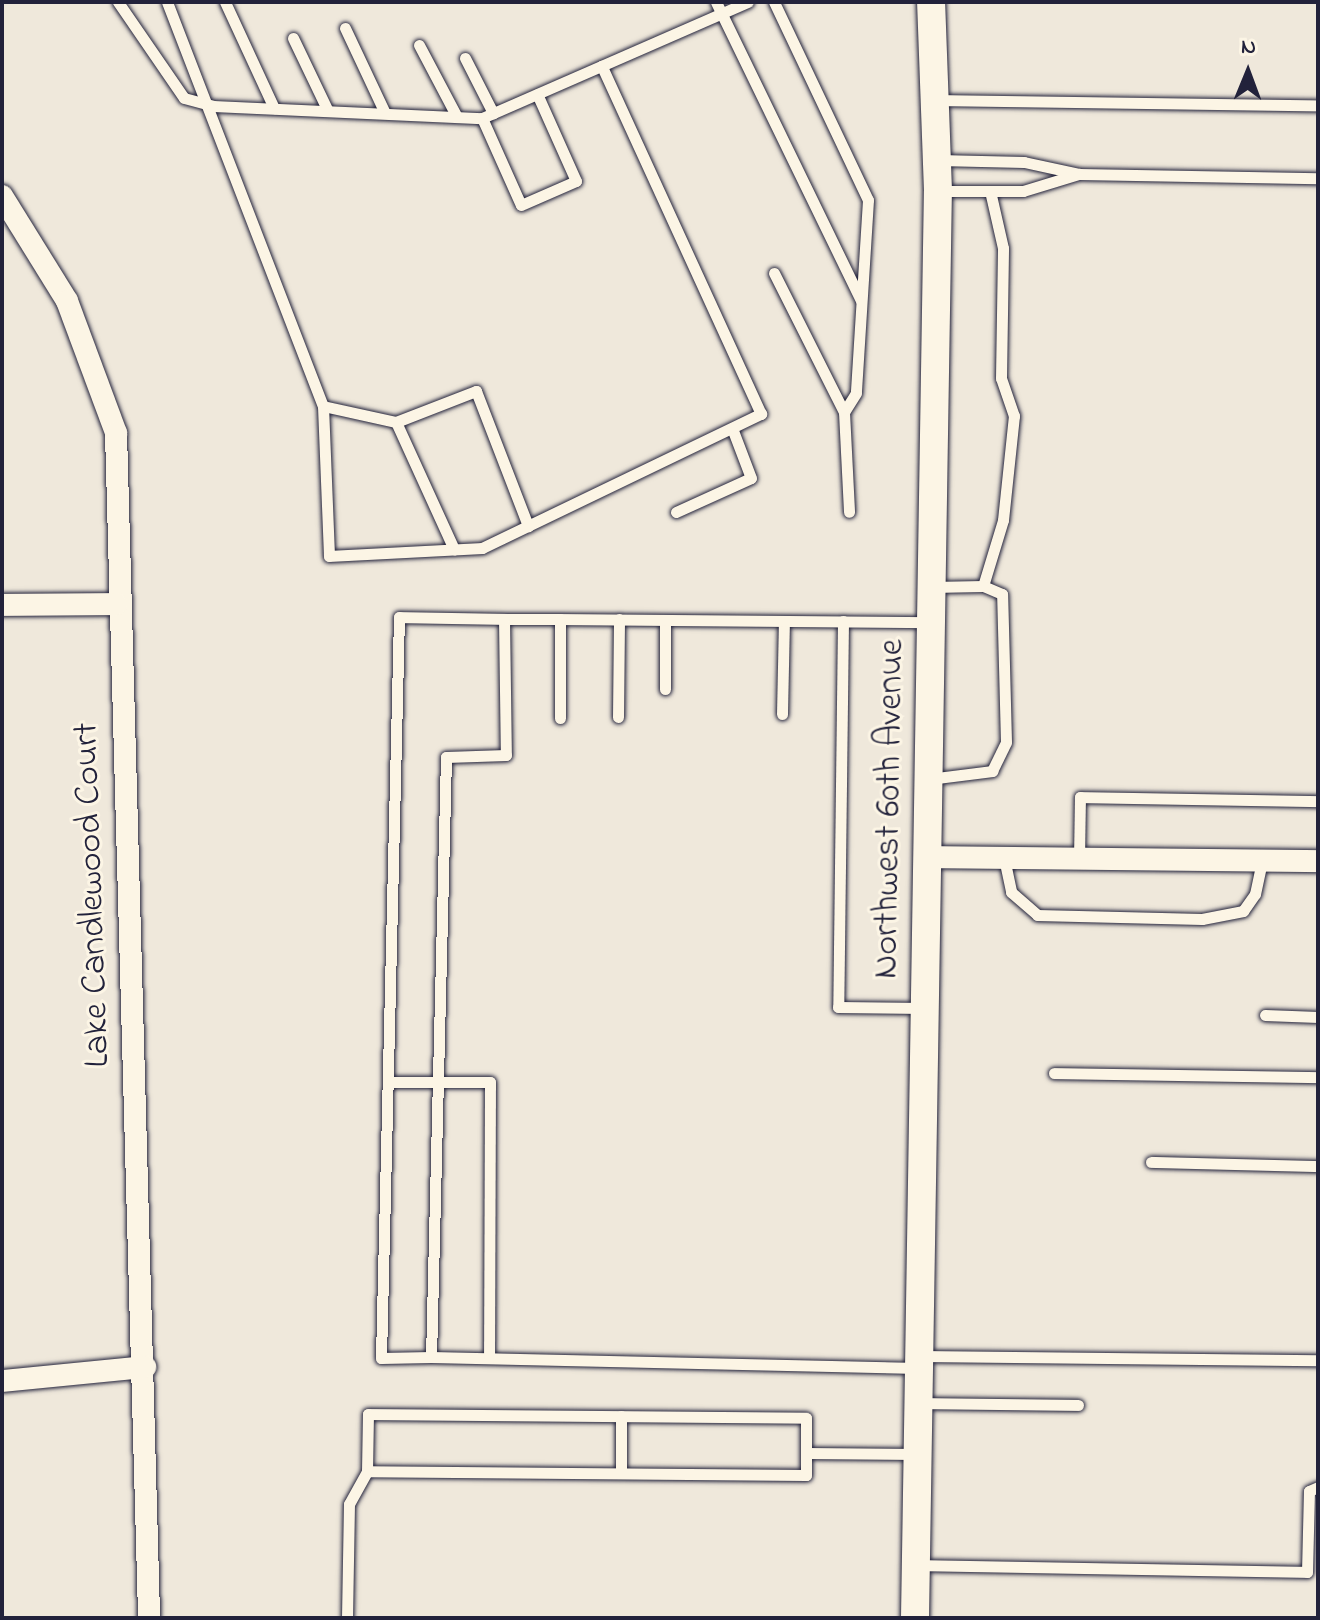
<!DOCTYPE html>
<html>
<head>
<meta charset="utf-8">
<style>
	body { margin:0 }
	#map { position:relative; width:1320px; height:1620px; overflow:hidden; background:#efe8db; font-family:"Indie Flower",sans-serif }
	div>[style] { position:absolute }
	.roads { filter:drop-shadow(0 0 2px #22223b) drop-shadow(0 0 2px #22223b) }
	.service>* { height:11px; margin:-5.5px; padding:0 5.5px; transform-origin:5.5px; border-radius:5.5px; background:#fcf5e5 }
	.minor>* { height:22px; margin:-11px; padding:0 11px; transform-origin:11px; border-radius:11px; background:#fcf5e5 }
	.tertiary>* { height:28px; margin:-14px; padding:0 14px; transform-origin:14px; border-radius:14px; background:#fcf5e5 }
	span { translate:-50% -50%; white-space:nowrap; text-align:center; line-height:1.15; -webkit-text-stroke:6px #fcf5e5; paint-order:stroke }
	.street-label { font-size:36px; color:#22223b }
	.frame { position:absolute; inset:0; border:4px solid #22223b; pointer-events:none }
	.north { position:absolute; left:1208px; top:32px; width:80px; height:80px; -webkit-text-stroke:6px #fcf5e5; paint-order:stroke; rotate:1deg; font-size:22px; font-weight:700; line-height:32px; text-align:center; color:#22223b }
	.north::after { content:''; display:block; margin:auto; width:28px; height:36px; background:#22223b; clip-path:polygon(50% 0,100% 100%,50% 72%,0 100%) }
</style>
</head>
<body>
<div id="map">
	<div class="roads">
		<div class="service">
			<i style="left:118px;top:2px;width:116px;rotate:55.5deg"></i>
			<i style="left:184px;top:98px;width:30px;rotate:15deg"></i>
			<i style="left:213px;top:106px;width:269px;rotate:2.6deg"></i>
			<i style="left:482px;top:118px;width:290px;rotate:-23.6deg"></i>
			<i style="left:167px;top:2px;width:433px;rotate:68.9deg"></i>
			<i style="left:323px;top:406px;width:150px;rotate:87.7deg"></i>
			<i style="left:329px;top:556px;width:153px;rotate:-3deg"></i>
			<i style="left:482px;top:548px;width:310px;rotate:-25.7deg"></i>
			<i style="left:761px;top:414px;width:383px;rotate:-114.6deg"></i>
			<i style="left:225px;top:2px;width:117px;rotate:65.2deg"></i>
			<i style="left:716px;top:2px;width:332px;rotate:64.1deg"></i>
			<i style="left:774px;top:2px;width:219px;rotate:64.6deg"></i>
			<i style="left:868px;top:200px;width:193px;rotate:93.6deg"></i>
			<i style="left:856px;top:393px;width:22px;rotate:122deg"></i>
			<i style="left:844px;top:412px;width:100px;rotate:87.1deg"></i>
			<i style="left:345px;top:28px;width:94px;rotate:64.8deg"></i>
			<i style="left:293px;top:38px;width:81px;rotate:64.4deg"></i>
			<i style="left:419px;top:45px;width:81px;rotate:62.2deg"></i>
			<i style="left:465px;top:58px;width:62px;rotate:63deg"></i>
			<i style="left:938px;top:100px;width:380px;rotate:0.8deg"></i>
			<i style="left:482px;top:118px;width:95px;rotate:65.9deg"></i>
			<i style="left:521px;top:205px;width:60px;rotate:-23.6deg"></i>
			<i style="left:576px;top:181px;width:95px;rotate:-114.1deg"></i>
			<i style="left:938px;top:160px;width:86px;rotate:1.3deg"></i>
			<i style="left:1024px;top:162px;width:56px;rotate:12.3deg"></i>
			<i style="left:1079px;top:174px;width:239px;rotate:1deg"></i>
			<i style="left:939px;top:191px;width:84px"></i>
			<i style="left:1023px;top:191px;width:59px;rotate:-16.9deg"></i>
			<i style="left:774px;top:273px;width:156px;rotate:63.3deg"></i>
			<i style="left:323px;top:406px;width:75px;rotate:12.4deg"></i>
			<i style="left:396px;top:422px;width:140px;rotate:65.5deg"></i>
			<i style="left:396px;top:422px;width:86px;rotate:-21.2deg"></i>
			<i style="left:476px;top:391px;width:145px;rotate:68.9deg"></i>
			<i style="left:676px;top:512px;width:82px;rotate:-24.4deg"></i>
			<i style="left:751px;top:478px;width:53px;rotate:-110.8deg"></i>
			<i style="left:983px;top:586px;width:69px;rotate:-73.1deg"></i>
			<i style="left:1003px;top:520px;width:105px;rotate:-84deg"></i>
			<i style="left:1014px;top:416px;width:40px;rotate:-108.9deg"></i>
			<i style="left:1001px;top:378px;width:130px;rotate:-89.1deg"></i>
			<i style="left:1003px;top:248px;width:58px;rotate:-102.8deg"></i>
			<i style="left:560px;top:619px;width:56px;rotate:180deg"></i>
			<i style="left:504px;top:619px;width:136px;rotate:89.2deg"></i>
			<i style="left:506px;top:755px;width:60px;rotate:178.1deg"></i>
			<i style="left:446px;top:757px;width:600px;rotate:91.43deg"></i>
			<i style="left:431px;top:1357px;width:488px;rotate:1.3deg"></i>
			<i style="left:843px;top:621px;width:386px;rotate:90.7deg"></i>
			<i style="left:838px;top:1007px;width:86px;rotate:0.7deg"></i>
			<i style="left:665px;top:689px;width:69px;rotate:-90deg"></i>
			<i style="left:782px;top:714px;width:93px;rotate:-88.8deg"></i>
			<i style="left:618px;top:717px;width:98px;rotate:-89.4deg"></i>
			<i style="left:560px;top:718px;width:99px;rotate:-90deg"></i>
			<i style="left:560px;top:619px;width:370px;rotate:0.5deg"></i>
			<i style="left:929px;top:779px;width:64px;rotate:-7.2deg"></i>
			<i style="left:992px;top:771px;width:32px;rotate:-64deg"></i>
			<i style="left:1006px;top:742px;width:148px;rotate:-91.5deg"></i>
			<i style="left:1002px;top:594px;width:21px;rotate:-157deg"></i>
			<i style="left:983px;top:586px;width:52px;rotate:178.9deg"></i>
			<i style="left:1004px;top:858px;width:35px;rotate:78deg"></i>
			<i style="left:1011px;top:892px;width:35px;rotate:41deg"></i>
			<i style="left:1037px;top:915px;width:165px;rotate:1.4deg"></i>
			<i style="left:1202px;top:919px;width:42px;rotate:-11deg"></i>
			<i style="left:1243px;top:911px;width:21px;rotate:-55deg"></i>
			<i style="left:1255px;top:894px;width:35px;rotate:-78deg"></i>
			<i style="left:1079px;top:859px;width:62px;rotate:-89.1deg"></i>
			<i style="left:1080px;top:797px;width:238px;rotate:1deg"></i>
			<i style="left:1265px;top:1015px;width:53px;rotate:2.2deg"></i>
			<i style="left:1054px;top:1073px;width:264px;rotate:0.9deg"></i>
			<i style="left:388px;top:1082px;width:102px"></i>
			<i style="left:490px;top:1082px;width:276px;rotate:90.2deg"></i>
			<i style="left:1151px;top:1162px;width:167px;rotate:1.4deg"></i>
			<i style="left:920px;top:1356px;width:398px;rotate:0.6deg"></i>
			<i style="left:431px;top:1357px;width:50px;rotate:178.9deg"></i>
			<i style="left:381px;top:1358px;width:741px;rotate:-88.61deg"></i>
			<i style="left:399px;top:617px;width:105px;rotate:1.1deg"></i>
			<i style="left:919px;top:1403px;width:159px;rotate:0.7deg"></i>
			<i style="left:621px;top:1416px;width:57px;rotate:90deg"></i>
			<i style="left:806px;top:1453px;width:22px;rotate:90deg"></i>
			<i style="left:806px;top:1475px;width:439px;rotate:-179.5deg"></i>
			<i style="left:367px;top:1471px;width:57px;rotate:-89deg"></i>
			<i style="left:368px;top:1414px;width:438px;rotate:0.5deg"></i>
			<i style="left:806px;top:1418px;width:35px;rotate:90deg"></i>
			<i style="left:806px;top:1453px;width:111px;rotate:0.5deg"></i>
			<i style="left:918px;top:1565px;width:389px;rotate:1deg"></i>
			<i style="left:1307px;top:1572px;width:81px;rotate:-88.6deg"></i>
			<i style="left:1309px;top:1491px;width:10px;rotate:-24deg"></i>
			<i style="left:347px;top:1618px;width:114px;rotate:-89deg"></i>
			<i style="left:349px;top:1504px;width:38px;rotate:-61deg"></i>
		</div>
		<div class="minor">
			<i style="left:2px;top:196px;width:123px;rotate:58.2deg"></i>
			<i style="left:67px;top:301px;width:141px;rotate:69.6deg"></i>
			<i style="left:116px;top:433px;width:1185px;rotate:88.4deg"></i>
			<i style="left:2px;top:605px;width:114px;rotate:-0.5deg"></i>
			<i style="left:929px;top:857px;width:389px;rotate:0.6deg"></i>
			<i style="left:2px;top:1381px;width:144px;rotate:-5.6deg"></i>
		</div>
		<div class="tertiary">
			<i style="left:915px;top:1618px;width:1427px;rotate:-89.08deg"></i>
			<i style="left:938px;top:191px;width:189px;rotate:-92.1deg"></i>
		</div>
	</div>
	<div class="street-label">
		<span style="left:890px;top:809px;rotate:-89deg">Northwest 60th Avenue</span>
		<span style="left:93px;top:895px;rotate:-92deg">Lake Candlewood Court</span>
	</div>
	<div class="frame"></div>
	<div class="north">N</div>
</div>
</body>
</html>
